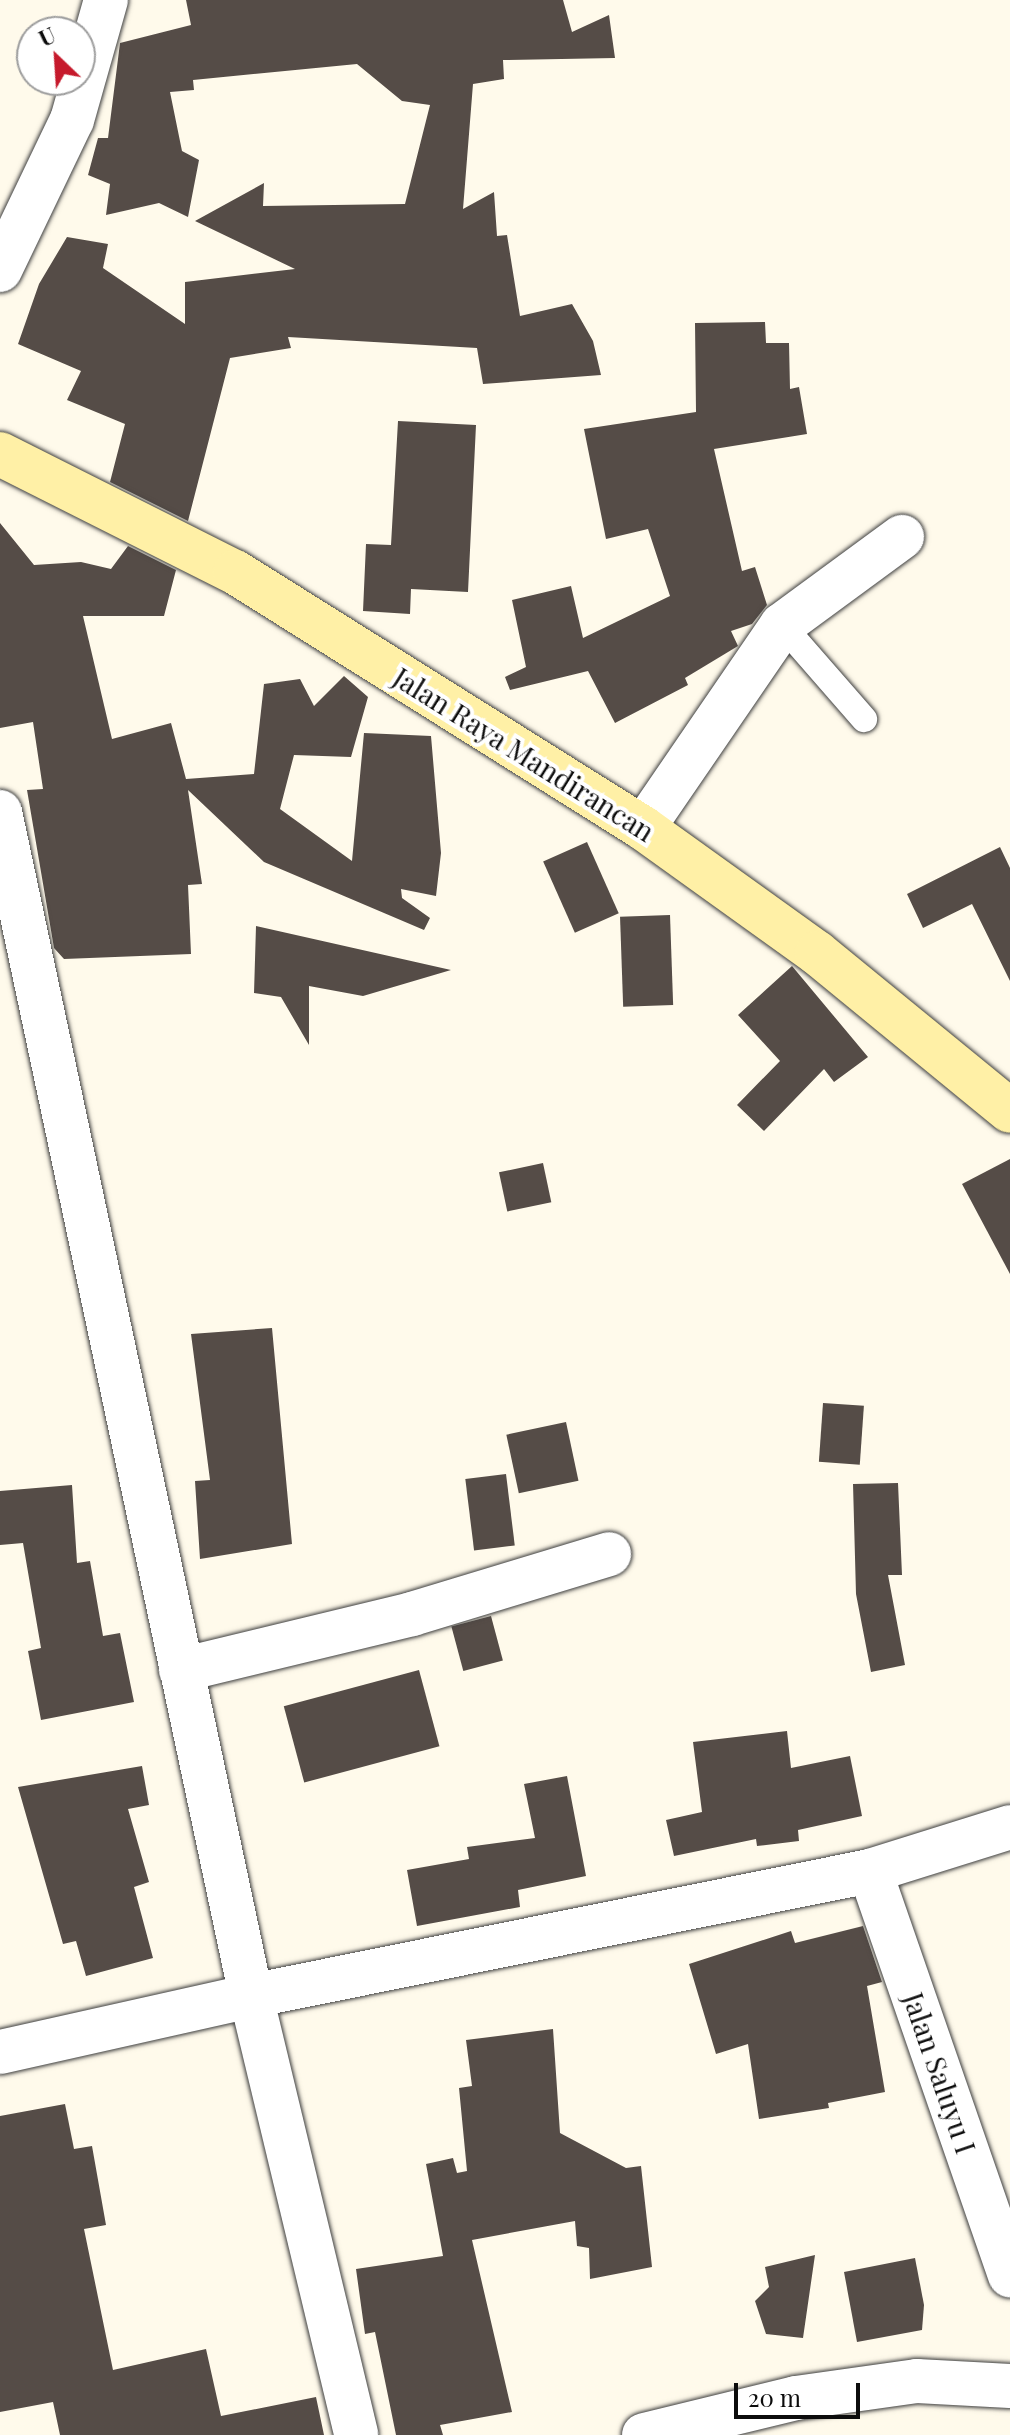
<!DOCTYPE html>
<html>
<head>
<meta charset="utf-8">
<style>
	body { margin:0 }
	#map { position:relative; width:1010px; height:2435px; overflow:hidden; background:#fffaeb; font-family:"Playfair Display",serif }
	div>[style] { position:absolute }
	.building>* { inset:0; background:#554c47; transform-origin:0 0 }
	.roads { filter:drop-shadow(0 0 2px #3f3f3f) drop-shadow(0 0 2px #3f3f3f) }
	.lane>* { height:26px; margin:-13px; padding:0 13px; transform-origin:13px; border-radius:13px; background:#fff }
	.street>* { height:44px; margin:-22px; padding:0 22px; transform-origin:22px; border-radius:22px; background:#fff }
	.secondary>* { height:44px; margin:-22px; padding:0 22px; transform-origin:22px; border-radius:22px; background:#fff0a6 }
	span { translate:-50% -50%; white-space:nowrap; text-align:center; line-height:1.15; -webkit-text-stroke:8px #fff; paint-order:stroke }
	.street-label { font-size:28px; color:#0c0c0c }
	.north { position:absolute; left:16px; top:16px; width:80px; height:80px; box-sizing:border-box; background:#fff; border:2px solid #9e9e9e; border-radius:50%; rotate:335deg; font-size:22px; font-weight:700; line-height:32px; text-align:center; color:#0c0c0c }
	.north::after { content:''; display:block; margin:auto; width:28px; height:36px; background:#c61a2c; clip-path:polygon(50% 0,100% 100%,50% 72%,0 100%) }
	.scale { position:absolute; left:734px; top:2383px; width:126px; height:36px; box-sizing:border-box; border:4px solid #0c0c0c; border-top:0; padding-left:10px; font-size:24px; line-height:28px; white-space:nowrap; color:#0c0c0c; -webkit-text-stroke:6px #fff; paint-order:stroke }
</style>
</head>
<body>
<div id="map">
	<div class="building">
		<i style="clip-path:polygon(186px 0,563px 0,572px 32px,609px 15px,615px 58px,503px 60px,504px 79px,473px 84px,463px 209px,494px 192px,497px 236px,507px 235px,520px 316px,572px 304px,593px 341px,601px 375px,483px 384px,477px 348px,288px 337px,291px 348px,230px 358px,188px 521px,110px 482px,125px 424px,67px 400px,81px 371px,18px 344px,39px 284px,67px 237px,108px 244px,103px 268px,185px 324px,185px 282px,295px 269px,195px 221px,264px 183px,263px 206px,405px 204px,430px 105px,402px 101px,357px 64px,193px 80px,194px 90px,170px 92px,182px 151px,199px 160px,188px 217px,159px 203px,106px 215px,110px 184px,88px 175px,98px 138px,108px 138px,120px 43px,191px 25px)"></i>
		<i style="clip-path:polygon(765px 322px,766px 343px,789px 343px,790px 389px,799px 387px,807px 434px,714px 449px,742px 571px,755px 567px,767px 605px,752px 624px,731px 631px,738px 646px,685px 678px,688px 685px,615px 723px,588px 671px,510px 690px,505px 677px,526px 667px,512px 600px,571px 586px,583px 638px,670px 596px,648px 529px,606px 539px,584px 429px,696px 412px,695px 323px)"></i>
		<i style="clip-path:polygon(398px 421px,476px 425px,468px 592px,411px 589px,410px 614px,363px 611px,366px 544px,391px 545px)"></i>
		<i style="clip-path:polygon(0 523px,34px 565px,81px 562px,111px 569px,128px 546px,176px 570px,164px 616px,83px 616px,112px 739px,171px 723px,186px 779px,254px 774px,264px 684px,300px 679px,314px 706px,344px 676px,368px 697px,351px 757px,294px 755px,280px 809px,352px 861px,364px 733px,431px 736px,441px 853px,436px 896px,401px 889px,402px 898px,430px 918px,424px 930px,264px 862px,188px 790px,202px 884px,188px 885px,191px 954px,64px 959px,54px 948px,27px 790px,43px 789px,33px 722px,0 728px)"></i>
		<i style="left:587px;top:842px;width:78px;height:48px;rotate:66deg"></i>
		<i style="clip-path:polygon(1000px 847px,1010px 868px,1010px 981px,972px 904px,923px 928px,907px 894px)"></i>
		<i style="left:670px;top:915px;width:90px;height:50px;rotate:88deg"></i>
		<i style="clip-path:polygon(256px 926px,451px 970px,363px 996px,309px 986px,309px 1045px,281px 997px,254px 993px)"></i>
		<i style="clip-path:polygon(792px 966px,868px 1057px,834px 1082px,824px 1069px,764px 1131px,737px 1105px,780px 1061px,738px 1015px)"></i>
		<i style="clip-path:polygon(1010px 1159px,1010px 1274px,962px 1184px)"></i>
		<i style="left:543px;top:1163px;width:40px;height:45px;rotate:78deg"></i>
		<i style="clip-path:polygon(272px 1328px,292px 1544px,200px 1559px,195px 1481px,210px 1480px,191px 1334px)"></i>
		<i style="left:823px;top:1403px;width:41px;height:59px;rotate:4deg"></i>
		<i style="left:566px;top:1422px;width:60px;height:61px;rotate:78deg"></i>
		<i style="left:506px;top:1474px;width:72px;height:41px;rotate:83deg"></i>
		<i style="clip-path:polygon(898px 1483px,902px 1575px,888px 1575px,905px 1665px,871px 1672px,856px 1594px,853px 1484px)"></i>
		<i style="clip-path:polygon(72px 1485px,77px 1563px,90px 1561px,103px 1636px,120px 1633px,134px 1702px,41px 1720px,28px 1651px,41px 1648px,23px 1543px,0 1545px,0 1491px)"></i>
		<i style="left:491px;top:1616px;width:46px;height:41px;rotate:75deg"></i>
		<i style="left:419px;top:1670px;width:79px;height:140px;rotate:75deg"></i>
		<i style="clip-path:polygon(787px 1731px,791px 1768px,850px 1756px,862px 1816px,798px 1830px,799px 1841px,757px 1846px,756px 1839px,674px 1856px,666px 1820px,702px 1812px,693px 1742px)"></i>
		<i style="clip-path:polygon(142px 1766px,149px 1805px,128px 1809px,149px 1882px,134px 1887px,153px 1958px,86px 1976px,76px 1941px,63px 1944px,18px 1787px)"></i>
		<i style="clip-path:polygon(567px 1776px,586px 1876px,518px 1890px,520px 1907px,417px 1926px,407px 1870px,469px 1859px,467px 1847px,535px 1838px,524px 1784px)"></i>
		<i style="clip-path:polygon(863px 1926px,882px 1982px,867px 1986px,885px 2092px,828px 2103px,829px 2108px,759px 2119px,748px 2044px,716px 2054px,689px 1964px,791px 1931px,795px 1943px)"></i>
		<i style="clip-path:polygon(553px 2029px,560px 2133px,626px 2168px,641px 2166px,652px 2267px,590px 2279px,589px 2248px,577px 2246px,575px 2221px,472px 2240px,512px 2412px,440px 2425px,443px 2435px,396px 2435px,375px 2332px,365px 2334px,356px 2269px,443px 2256px,426px 2164px,453px 2158px,457px 2173px,467px 2171px,459px 2088px,472px 2086px,466px 2040px)"></i>
		<i style="clip-path:polygon(65px 2104px,74px 2149px,92px 2146px,106px 2225px,84px 2229px,113px 2370px,206px 2349px,221px 2416px,316px 2397px,324px 2435px,60px 2435px,53px 2402px,0 2412px,0 2116px)"></i>
		<i style="clip-path:polygon(815px 2255px,803px 2338px,766px 2334px,755px 2301px,769px 2287px,765px 2267px)"></i>
		<i style="clip-path:polygon(915px 2258px,924px 2305px,922px 2330px,857px 2342px,844px 2272px)"></i>
	</div>
	<div class="roads">
		<div class="lane">
			<i style="left:782px;top:625px;width:125px;rotate:48.9deg"></i>
		</div>
		<div class="street">
			<i style="left:0;top:270px;width:166px;rotate:-64.4deg"></i>
			<i style="left:72px;top:120px;width:125px;rotate:-74.2deg"></i>
			<i style="left:0;top:812px;width:1210px;rotate:78.03deg"></i>
			<i style="left:251px;top:1996px;width:451px;rotate:76.5deg"></i>
			<i style="left:643px;top:828px;width:246px;rotate:-55.6deg"></i>
			<i style="left:782px;top:625px;width:149px;rotate:-36.3deg"></i>
			<i style="left:181px;top:1670px;width:238px;rotate:-13.6deg"></i>
			<i style="left:412px;top:1614px;width:206px;rotate:-16.9deg"></i>
			<i style="left:870px;top:1871px;width:428px;rotate:70.9deg"></i>
			<i style="left:0;top:2052px;width:257px;rotate:-12.6deg"></i>
			<i style="left:251px;top:1996px;width:631px;rotate:-11.42deg"></i>
			<i style="left:870px;top:1871px;width:147px;rotate:-17.4deg"></i>
			<i style="left:644px;top:2435px;width:156px;rotate:-13.7deg"></i>
			<i style="left:796px;top:2398px;width:122px;rotate:-8deg"></i>
			<i style="left:917px;top:2381px;width:93px;rotate:3.1deg"></i>
		</div>
		<div class="secondary">
			<i style="left:0;top:454px;width:263px;rotate:26.7deg"></i>
			<i style="left:235px;top:572px;width:482px;rotate:32.1deg"></i>
			<i style="left:643px;top:828px;width:214px;rotate:35.7deg"></i>
			<i style="left:817px;top:953px;width:249px;rotate:39.3deg"></i>
		</div>
	</div>
	<div class="street-label">
		<span style="left:524px;top:754px;rotate:32deg">Jalan Raya Mandirancan</span>
		<span style="left:940px;top:2073px;rotate:71deg">Jalan Saluyu I</span>
	</div>
	<div class="north">U</div>
	<div class="scale">20 m</div>
</div>
</body>
</html>
